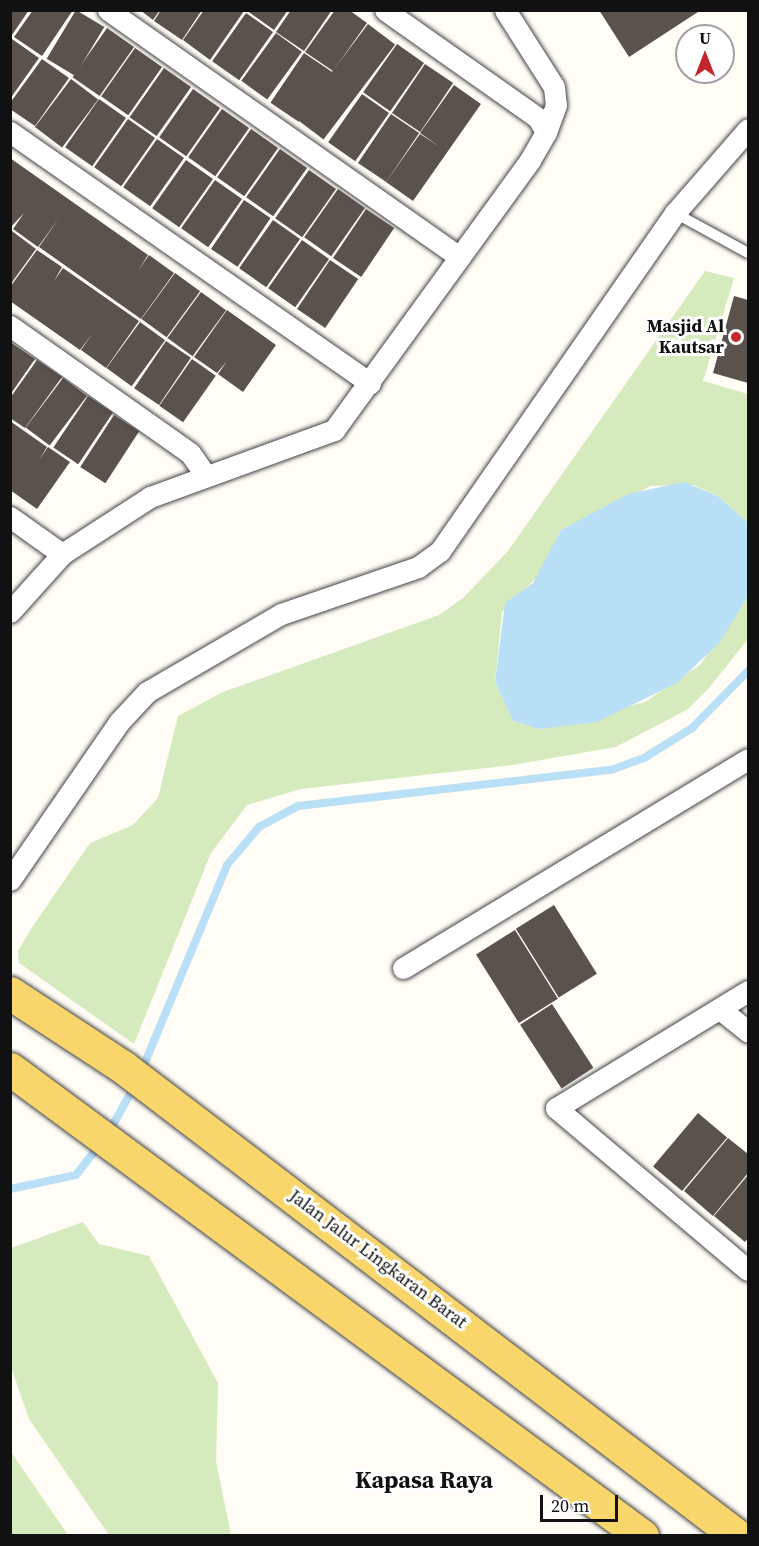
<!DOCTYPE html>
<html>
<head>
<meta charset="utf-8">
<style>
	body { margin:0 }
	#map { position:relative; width:759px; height:1546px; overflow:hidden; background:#fffdf5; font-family:"Source Serif 4",serif }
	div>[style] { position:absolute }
	.green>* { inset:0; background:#d5ebbd }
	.water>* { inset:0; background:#b9e0f7 }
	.stream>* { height:8px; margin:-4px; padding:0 4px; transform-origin:4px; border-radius:4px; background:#b9e0f7 }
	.building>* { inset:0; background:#5a524d; transform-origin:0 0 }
	.roads { filter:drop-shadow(0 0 2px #444) drop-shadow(0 0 2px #444) }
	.service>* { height:10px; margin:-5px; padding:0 5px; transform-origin:5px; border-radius:5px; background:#fff }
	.minor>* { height:21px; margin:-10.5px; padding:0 10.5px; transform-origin:10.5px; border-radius:10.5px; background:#fff }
	.primary>* { height:33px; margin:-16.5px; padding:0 16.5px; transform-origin:16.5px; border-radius:16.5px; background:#f9d66b }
	.dots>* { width:16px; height:16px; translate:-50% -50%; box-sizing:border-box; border:3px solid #fff; border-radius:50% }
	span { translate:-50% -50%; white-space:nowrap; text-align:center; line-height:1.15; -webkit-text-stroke:6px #fff; paint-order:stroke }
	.poi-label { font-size:18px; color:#111; font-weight:700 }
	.right { translate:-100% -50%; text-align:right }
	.street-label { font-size:18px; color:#111 }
	.district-label { font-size:24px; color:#111; font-weight:700 }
	.frame { position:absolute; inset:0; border:12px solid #111; pointer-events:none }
	.north { position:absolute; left:675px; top:24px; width:60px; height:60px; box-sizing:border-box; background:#fff; border:2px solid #a0a0a0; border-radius:50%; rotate:0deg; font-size:16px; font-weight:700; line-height:24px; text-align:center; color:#111 }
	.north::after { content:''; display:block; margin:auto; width:21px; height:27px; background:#c4262e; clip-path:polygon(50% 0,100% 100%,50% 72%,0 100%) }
	.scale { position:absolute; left:540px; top:1495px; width:78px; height:27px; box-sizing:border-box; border:3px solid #111; border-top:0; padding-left:8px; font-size:18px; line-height:21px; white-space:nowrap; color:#111; -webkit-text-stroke:4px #fff; paint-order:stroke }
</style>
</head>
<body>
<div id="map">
	<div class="green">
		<i style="clip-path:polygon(705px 271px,734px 278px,703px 381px,748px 394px,748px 523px,718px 496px,694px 485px,651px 486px,561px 530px,537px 577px,502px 612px,495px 682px,513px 721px,539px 729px,645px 702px,700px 665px,748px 596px,748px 639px,709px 688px,688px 709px,616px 747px,512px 765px,301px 789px,247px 805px,211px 853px,134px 1044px,19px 963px,18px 951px,31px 929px,90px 843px,133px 825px,158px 798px,178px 716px,223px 692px,439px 615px,463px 598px,508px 551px)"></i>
		<i style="clip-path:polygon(83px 1222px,99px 1244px,149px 1256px,218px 1383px,216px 1461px,231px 1535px,109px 1535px,29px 1419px,11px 1367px,11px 1248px)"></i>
		<i style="clip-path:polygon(11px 1452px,68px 1535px,11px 1535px)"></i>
	</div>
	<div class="water">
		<i style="clip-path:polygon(684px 482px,718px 496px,748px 523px,748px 596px,720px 642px,677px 683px,597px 722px,539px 729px,513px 721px,495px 682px,505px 603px,533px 583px,561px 530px,628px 494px)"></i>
	</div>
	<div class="stream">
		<i style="left:141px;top:1072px;width:224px;rotate:-67.4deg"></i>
		<i style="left:227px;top:865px;width:50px;rotate:-49.9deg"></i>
		<i style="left:259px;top:827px;width:44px;rotate:-28.3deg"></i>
		<i style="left:298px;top:806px;width:315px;rotate:-6.6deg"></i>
		<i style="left:611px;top:770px;width:35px;rotate:-20deg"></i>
		<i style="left:644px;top:758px;width:57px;rotate:-32deg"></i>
		<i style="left:692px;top:728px;width:80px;rotate:-45.5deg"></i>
		<i style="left:109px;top:1132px;width:54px;rotate:-61deg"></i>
		<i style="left:10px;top:1189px;width:67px;rotate:-12deg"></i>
		<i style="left:76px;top:1175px;width:39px;rotate:-52deg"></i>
	</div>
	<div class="building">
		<i style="clip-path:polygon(10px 10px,29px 10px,12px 35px,10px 34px)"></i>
		<i style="clip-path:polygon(33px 10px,73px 10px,42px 56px,14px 37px)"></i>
		<i style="left:76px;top:10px;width:33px;height:57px;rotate:31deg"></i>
		<i style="clip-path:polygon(140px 10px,160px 10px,153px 20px)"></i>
		<i style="clip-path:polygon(161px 10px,202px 10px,182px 40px,154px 21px)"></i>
		<i style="clip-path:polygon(204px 10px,244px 11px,210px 60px,183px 40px)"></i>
		<i style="clip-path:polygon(246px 10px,288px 10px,274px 30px)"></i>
		<i style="clip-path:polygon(291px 10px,332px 10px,304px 51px,276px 32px)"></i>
		<i style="clip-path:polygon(335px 10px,349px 10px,367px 23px,333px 71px,305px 52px)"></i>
		<i style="clip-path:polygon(599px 10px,701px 10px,629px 57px)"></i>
		<i style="left:246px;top:13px;width:33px;height:59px;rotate:35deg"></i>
		<i style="left:368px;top:24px;width:34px;height:119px;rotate:37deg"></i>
		<i style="left:107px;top:28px;width:33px;height:60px;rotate:35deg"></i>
		<i style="left:276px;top:33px;width:32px;height:59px;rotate:36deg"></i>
		<i style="clip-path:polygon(12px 39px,39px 58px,10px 99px,10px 42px)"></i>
		<i style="left:397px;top:44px;width:33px;height:59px;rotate:35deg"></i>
		<i style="left:135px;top:48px;width:33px;height:59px;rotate:35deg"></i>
		<i style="left:304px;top:53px;width:34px;height:60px;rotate:34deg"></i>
		<i style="clip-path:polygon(42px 59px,69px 78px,35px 126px,10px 109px,10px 103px)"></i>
		<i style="left:425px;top:64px;width:34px;height:59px;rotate:34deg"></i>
		<i style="left:164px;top:68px;width:33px;height:60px;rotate:35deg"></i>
		<i style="left:71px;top:79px;width:34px;height:60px;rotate:37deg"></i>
		<i style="clip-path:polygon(454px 85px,481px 104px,413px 201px,386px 182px,420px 134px,440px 147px,420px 133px)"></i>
		<i style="left:193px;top:89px;width:33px;height:59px;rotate:35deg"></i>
		<i style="left:362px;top:94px;width:33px;height:59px;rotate:35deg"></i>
		<i style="left:99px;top:99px;width:33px;height:59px;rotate:35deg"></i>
		<i style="left:222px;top:109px;width:33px;height:59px;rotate:35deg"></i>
		<i style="left:391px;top:114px;width:34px;height:59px;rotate:34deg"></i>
		<i style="left:128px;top:119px;width:33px;height:59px;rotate:35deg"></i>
		<i style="left:251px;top:129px;width:33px;height:59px;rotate:35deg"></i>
		<i style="left:157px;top:139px;width:33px;height:59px;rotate:35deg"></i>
		<i style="left:280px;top:149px;width:33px;height:59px;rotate:35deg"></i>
		<i style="clip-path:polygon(10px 158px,148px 255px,138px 271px,149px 255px,174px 273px,141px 319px,39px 247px,59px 218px,38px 247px,13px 229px,24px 213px,10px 228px)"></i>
		<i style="left:186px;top:160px;width:33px;height:59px;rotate:35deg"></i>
		<i style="left:309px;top:170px;width:33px;height:59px;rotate:35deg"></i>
		<i style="left:215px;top:180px;width:33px;height:59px;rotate:35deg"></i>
		<i style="left:338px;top:189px;width:33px;height:59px;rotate:35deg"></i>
		<i style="left:244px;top:200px;width:32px;height:59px;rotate:34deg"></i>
		<i style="left:366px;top:209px;width:34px;height:59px;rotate:34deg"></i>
		<i style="left:273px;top:220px;width:33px;height:59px;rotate:35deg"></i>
		<i style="clip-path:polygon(12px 231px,36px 249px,10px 285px,10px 232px)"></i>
		<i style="left:302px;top:240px;width:33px;height:59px;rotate:35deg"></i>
		<i style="clip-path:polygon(37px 250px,62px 267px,54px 281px,63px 268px,139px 321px,106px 368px,81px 350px,92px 334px,80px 350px,10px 301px,10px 287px)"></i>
		<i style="left:330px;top:260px;width:34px;height:59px;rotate:34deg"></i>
		<i style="left:175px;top:273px;width:31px;height:57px;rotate:36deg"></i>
		<i style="left:201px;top:292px;width:31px;height:57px;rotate:36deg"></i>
		<i style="clip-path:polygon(734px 296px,748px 300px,748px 383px,713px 373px)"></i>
		<i style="clip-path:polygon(227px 310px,276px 345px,243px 392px,218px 374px,227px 361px,217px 373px,194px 357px)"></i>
		<i style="left:140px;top:322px;width:31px;height:57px;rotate:36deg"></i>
		<i style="left:166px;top:341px;width:30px;height:57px;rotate:34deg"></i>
		<i style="clip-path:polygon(10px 342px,35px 359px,10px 395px)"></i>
		<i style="left:192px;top:359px;width:29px;height:57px;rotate:35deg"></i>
		<i style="clip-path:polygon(37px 360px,62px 377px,25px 428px,10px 418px,10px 398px)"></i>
		<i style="left:63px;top:378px;width:30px;height:62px;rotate:37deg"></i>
		<i style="left:88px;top:396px;width:30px;height:62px;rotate:34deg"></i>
		<i style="left:114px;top:415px;width:30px;height:62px;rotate:33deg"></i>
		<i style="clip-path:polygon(10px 421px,47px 447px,39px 460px,48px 447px,70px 462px,37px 509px,10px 490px)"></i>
		<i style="left:554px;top:905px;width:81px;height:45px;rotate:58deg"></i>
		<i style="left:515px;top:930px;width:81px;height:46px;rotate:58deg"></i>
		<i style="left:552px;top:1004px;width:76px;height:38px;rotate:57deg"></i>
		<i style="left:698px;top:1113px;width:38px;height:70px;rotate:40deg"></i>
		<i style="clip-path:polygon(728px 1138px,748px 1154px,748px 1173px,713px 1216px,684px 1191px)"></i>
		<i style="clip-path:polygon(748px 1175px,748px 1238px,745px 1242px,714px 1216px)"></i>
	</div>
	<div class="roads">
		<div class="service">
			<i style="left:675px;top:213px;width:83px;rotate:28.7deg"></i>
		</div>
		<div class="minor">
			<i style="left:108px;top:10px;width:430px;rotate:35.1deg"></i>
			<i style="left:505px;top:10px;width:91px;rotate:57.5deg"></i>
			<i style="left:554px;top:87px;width:18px;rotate:84deg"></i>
			<i style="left:556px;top:105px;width:29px;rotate:110deg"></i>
			<i style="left:10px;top:132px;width:439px;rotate:34.9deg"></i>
			<i style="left:10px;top:326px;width:220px;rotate:35.2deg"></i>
			<i style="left:190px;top:453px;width:24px;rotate:55deg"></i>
			<i style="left:10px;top:517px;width:64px;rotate:35.4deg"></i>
			<i style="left:10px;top:612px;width:78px;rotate:-48.1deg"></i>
			<i style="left:62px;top:554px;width:105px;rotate:-32.9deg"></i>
			<i style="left:150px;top:497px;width:196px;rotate:-20deg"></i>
			<i style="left:334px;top:430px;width:334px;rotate:-54deg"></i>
			<i style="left:530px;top:160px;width:32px;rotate:-60deg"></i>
			<i style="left:546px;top:132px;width:16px;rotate:-120deg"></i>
			<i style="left:538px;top:118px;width:187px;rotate:-144.8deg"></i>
			<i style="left:10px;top:880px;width:192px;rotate:-55.4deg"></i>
			<i style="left:119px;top:722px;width:41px;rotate:-47deg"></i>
			<i style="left:147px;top:692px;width:155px;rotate:-30.2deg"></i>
			<i style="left:281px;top:614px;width:145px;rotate:-18.9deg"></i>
			<i style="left:418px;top:567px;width:27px;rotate:-36deg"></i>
			<i style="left:440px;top:551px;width:412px;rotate:-55.2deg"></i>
			<i style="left:675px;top:213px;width:111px;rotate:-49deg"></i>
			<i style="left:403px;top:968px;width:403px;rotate:-31.2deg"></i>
			<i style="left:748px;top:991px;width:225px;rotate:148.6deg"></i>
			<i style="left:556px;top:1108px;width:251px;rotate:40.2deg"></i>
			<i style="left:720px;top:1009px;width:36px;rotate:39deg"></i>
		</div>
		<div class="primary">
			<i style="left:10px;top:993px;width:135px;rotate:33.2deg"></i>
			<i style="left:123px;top:1067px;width:773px;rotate:37.37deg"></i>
			<i style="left:10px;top:1069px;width:786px;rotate:36.46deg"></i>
		</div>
	</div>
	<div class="dots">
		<i style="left:736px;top:337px;background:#c4262e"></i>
	</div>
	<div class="poi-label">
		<span class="right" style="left:724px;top:337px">Masjid Al<br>Kautsar</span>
	</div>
	<div class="street-label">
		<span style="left:378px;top:1259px;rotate:37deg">Jalan Jalur Lingkaran Barat</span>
	</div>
	<div class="district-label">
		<span style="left:424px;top:1480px">Kapasa Raya</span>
	</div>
	<div class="frame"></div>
	<div class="north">U</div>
	<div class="scale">20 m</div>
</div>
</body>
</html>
